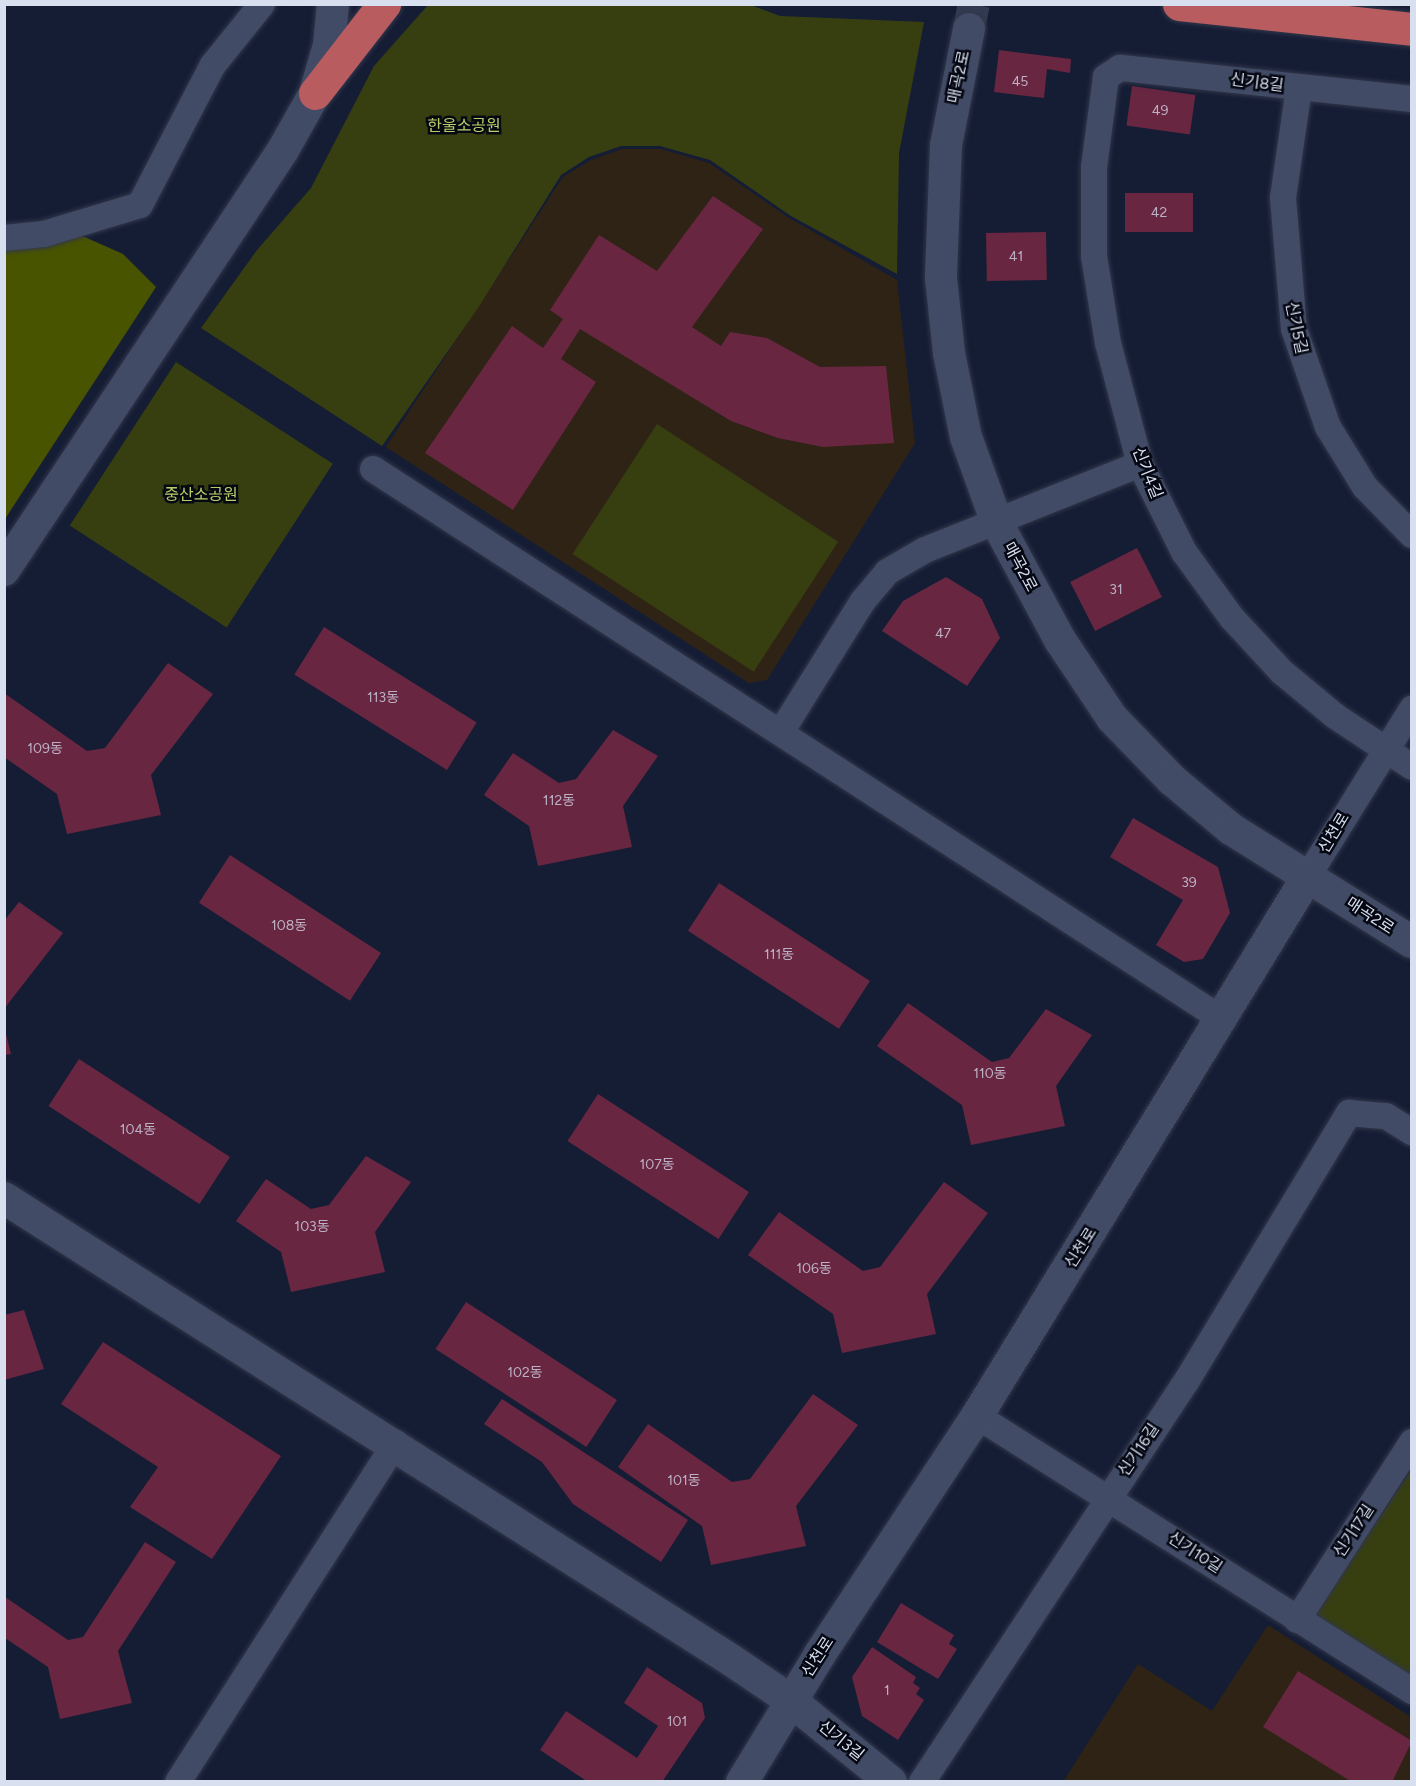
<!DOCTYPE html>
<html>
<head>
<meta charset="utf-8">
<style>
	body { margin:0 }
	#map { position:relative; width:1416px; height:1786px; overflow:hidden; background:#151d35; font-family:Figtree,"Noto Sans KR",sans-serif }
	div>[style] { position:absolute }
	.education>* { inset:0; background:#2f2316 }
	.green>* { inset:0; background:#373f11; transform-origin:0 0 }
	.forest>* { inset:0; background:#495400 }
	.building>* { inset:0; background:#682641; transform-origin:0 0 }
	.tertiary-tunnel>* { height:32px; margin-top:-16px; transform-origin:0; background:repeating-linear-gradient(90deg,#323a51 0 32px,transparent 0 48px) }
	.roads { filter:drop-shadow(0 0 2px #32374a) drop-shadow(0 0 2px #32374a) }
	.minor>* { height:26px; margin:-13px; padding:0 13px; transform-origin:13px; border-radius:13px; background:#414b66 }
	.tertiary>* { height:32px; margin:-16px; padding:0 16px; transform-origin:16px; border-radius:16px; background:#414b66 }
	.trunk>* { height:33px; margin:-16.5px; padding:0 16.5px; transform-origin:16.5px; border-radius:16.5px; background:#b85c5f }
	span { translate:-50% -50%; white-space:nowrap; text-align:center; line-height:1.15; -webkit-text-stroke:5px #050812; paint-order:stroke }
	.number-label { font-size:14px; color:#bcb1c4 }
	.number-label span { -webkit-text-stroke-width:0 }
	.street-label { font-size:16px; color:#d8dfef }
	.park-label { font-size:16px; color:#bacd67 }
	.frame { position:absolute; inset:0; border:6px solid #d8dfef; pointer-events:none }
</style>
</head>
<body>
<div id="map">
	<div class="education">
		<i style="clip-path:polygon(622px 149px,661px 149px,709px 163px,789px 218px,897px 280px,915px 443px,767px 680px,749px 683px,386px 447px,563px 177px,591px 160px)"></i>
		<i style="clip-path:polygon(1268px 1625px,1411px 1717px,1411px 1781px,1063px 1782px,1138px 1664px,1212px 1711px)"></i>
	</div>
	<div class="green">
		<i style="clip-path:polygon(748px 4px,780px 16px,924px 22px,899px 153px,897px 274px,791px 216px,710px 160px,660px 146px,621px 146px,589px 157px,561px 175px,478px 308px,382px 446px,201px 328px,257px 250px,311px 188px,374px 66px,428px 5px)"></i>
		<i style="left:176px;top:362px;width:187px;height:195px;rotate:33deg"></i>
		<i style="left:657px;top:424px;width:216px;height:155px;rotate:33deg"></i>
		<i style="clip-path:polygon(1411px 1470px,1411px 1676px,1314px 1616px)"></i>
	</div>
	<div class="forest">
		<i style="clip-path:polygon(78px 234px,123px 254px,156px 287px,5px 519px,5px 246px)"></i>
	</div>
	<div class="building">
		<i style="clip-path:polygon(999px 50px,1071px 59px,1070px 73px,1047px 69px,1044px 98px,994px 92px)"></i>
		<i style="left:1132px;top:86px;width:64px;height:40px;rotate:8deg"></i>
		<i style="left:1125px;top:193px;width:68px;height:39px"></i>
		<i style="clip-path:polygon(713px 196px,763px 229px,692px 327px,721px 346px,730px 332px,767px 338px,820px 367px,886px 366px,894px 443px,823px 447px,778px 438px,731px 421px,580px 329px,561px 359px,596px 382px,513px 510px,425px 453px,512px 326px,543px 348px,563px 319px,550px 310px,599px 235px,657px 271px)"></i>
		<i style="left:1046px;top:232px;width:48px;height:60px;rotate:89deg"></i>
		<i style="left:1137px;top:548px;width:55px;height:75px;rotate:63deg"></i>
		<i style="clip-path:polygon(946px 577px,982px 599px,1000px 638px,967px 686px,882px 631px,903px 601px)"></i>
		<i style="left:324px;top:627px;width:180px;height:56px;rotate:32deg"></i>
		<i style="clip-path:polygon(168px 663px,213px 694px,151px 775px,161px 815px,67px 834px,57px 794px,4px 757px,4px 693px,87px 751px,105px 748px)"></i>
		<i style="clip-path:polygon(613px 730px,658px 756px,623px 806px,632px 847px,538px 866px,529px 826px,484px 795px,513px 753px,559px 783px,576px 779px)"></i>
		<i style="clip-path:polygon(1133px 818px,1218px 867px,1230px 913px,1203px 959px,1184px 962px,1156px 945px,1183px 900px,1110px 857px)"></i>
		<i style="left:230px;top:855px;width:180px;height:57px;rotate:33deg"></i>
		<i style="left:719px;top:883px;width:180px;height:57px;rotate:33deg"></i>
		<i style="clip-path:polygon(19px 902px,63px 933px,4px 1009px,4px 921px)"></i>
		<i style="clip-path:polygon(908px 1003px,992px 1062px,1009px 1058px,1046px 1009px,1092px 1035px,1056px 1086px,1065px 1126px,971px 1145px,962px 1105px,877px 1046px)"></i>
		<i style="clip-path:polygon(5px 1030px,11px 1054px,5px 1055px)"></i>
		<i style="left:79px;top:1059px;width:180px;height:56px;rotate:33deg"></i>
		<i style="left:598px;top:1094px;width:180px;height:56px;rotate:33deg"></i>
		<i style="clip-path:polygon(366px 1156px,411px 1182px,375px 1232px,385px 1272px,291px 1292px,281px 1252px,236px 1221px,266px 1179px,311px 1209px,329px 1205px)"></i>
		<i style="clip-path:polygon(944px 1182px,988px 1213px,927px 1294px,936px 1334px,842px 1353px,833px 1314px,748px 1255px,779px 1212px,863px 1271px,880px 1267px)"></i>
		<i style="left:466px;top:1302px;width:180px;height:56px;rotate:33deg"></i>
		<i style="clip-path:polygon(24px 1310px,44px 1369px,4px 1380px,4px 1315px)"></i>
		<i style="clip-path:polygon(103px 1342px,281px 1456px,212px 1559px,130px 1507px,158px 1467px,61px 1404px)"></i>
		<i style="clip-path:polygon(813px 1394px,858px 1425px,796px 1506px,806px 1546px,711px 1565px,702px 1526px,618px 1467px,648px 1424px,732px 1482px,750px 1479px)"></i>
		<i style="clip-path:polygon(502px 1399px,688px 1520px,661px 1562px,573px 1504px,542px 1462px,484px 1424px)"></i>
		<i style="clip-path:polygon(145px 1542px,176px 1562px,118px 1651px,132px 1703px,60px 1719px,48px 1667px,5px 1638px,5px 1597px,68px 1640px,83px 1637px)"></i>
		<i style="clip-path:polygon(901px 1603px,954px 1635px,949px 1644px,957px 1649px,938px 1679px,877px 1642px)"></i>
		<i style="clip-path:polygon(872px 1647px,916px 1677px,913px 1683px,920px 1688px,916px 1694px,924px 1700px,898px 1740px,862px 1716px,852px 1677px)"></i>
		<i style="clip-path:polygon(647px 1667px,702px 1703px,705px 1718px,662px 1782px,588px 1782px,540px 1750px,566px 1711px,637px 1758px,658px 1726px,624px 1703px)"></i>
		<i style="clip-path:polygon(1298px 1671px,1412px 1741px,1392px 1782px,1352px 1782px,1263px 1727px)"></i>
	</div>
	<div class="tertiary-tunnel">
		<i style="left:969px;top:29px;width:25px;rotate:-79deg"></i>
	</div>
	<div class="roads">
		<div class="minor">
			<i style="left:1299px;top:88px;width:111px;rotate:98.3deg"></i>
			<i style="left:1283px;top:198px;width:131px;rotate:85.2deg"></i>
			<i style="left:1294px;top:329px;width:104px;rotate:70.9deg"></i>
			<i style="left:1328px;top:427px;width:70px;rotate:58.3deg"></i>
			<i style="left:1365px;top:487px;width:67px;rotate:45.6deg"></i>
			<i style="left:1412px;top:99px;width:294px;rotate:-173.9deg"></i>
			<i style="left:1120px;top:68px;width:17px;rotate:147deg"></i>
			<i style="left:1106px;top:77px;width:91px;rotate:97.6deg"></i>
			<i style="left:1094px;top:167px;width:89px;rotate:90deg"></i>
			<i style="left:1094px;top:256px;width:88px;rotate:80.9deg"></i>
			<i style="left:1108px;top:343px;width:125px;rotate:75.2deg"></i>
			<i style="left:1140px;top:464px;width:98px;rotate:63.4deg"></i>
			<i style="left:1184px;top:552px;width:82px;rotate:54deg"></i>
			<i style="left:1232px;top:618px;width:74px;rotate:47.2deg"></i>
			<i style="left:1282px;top:672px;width:69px;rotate:39.7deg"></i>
			<i style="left:1335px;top:716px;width:92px;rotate:33.5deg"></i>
			<i style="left:4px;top:238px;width:40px;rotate:-5.7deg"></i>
			<i style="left:44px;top:234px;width:100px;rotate:-16.8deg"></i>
			<i style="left:140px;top:205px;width:158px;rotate:-62.5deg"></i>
			<i style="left:213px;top:65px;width:78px;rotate:-51.2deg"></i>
			<i style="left:373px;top:469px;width:1012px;rotate:32.94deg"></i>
			<i style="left:781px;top:732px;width:155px;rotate:-58deg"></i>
			<i style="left:863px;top:601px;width:38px;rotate:-50deg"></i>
			<i style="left:887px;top:572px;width:44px;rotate:-30.1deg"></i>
			<i style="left:925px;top:550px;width:232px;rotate:-21.8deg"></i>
			<i style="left:1308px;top:876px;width:197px;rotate:-58.1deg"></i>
			<i style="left:977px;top:1416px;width:515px;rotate:32.3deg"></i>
			<i style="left:1297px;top:1620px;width:212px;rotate:-57.1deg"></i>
			<i style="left:178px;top:1782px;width:403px;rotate:-57.3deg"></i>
			<i style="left:922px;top:1782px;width:479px;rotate:-56.6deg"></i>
			<i style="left:1186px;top:1382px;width:315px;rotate:-58.8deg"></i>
			<i style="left:1349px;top:1113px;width:37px;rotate:5deg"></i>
			<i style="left:1386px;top:1116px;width:31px;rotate:32deg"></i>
		</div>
		<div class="tertiary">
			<i style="left:969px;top:29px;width:118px;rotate:101.2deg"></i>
			<i style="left:946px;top:145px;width:133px;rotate:92.2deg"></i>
			<i style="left:941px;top:278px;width:75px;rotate:83.9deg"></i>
			<i style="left:949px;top:353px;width:86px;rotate:78.6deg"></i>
			<i style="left:966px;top:437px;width:91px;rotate:70.2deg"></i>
			<i style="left:997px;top:523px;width:133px;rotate:61.7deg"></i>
			<i style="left:1060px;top:640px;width:94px;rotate:56.3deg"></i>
			<i style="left:1112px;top:718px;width:86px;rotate:45.9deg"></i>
			<i style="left:1172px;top:780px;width:77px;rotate:39.7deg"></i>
			<i style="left:1231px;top:829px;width:213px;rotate:32deg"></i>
			<i style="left:4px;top:570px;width:504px;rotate:-56.4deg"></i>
			<i style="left:283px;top:150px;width:65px;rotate:-60.7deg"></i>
			<i style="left:315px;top:93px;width:50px;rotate:-73.7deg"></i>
			<i style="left:329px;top:45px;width:41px;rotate:-84.4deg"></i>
			<i style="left:4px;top:1198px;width:861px;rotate:32.44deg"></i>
			<i style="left:731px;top:1660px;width:71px;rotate:34.1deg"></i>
			<i style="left:790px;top:1700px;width:130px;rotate:39.1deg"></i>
			<i style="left:742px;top:1782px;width:150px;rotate:-58.6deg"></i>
			<i style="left:820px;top:1654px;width:285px;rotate:-56.6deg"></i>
			<i style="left:977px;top:1416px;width:633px;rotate:-58.49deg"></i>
		</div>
		<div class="trunk">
			<i style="left:1179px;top:4px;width:234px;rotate:6.1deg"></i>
			<i style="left:315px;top:93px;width:113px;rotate:-52.2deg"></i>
		</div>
	</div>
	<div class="number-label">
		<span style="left:1020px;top:82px">45</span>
		<span style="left:1160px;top:111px">49</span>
		<span style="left:1159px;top:213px">42</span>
		<span style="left:1016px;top:257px">41</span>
		<span style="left:1116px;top:590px">31</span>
		<span style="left:943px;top:634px">47</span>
		<span style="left:383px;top:698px">113동</span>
		<span style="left:45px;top:749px">109동</span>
		<span style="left:559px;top:801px">112동</span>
		<span style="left:1189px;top:883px">39</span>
		<span style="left:289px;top:926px">108동</span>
		<span style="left:779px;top:955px">111동</span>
		<span style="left:990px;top:1074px">110동</span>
		<span style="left:138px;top:1130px">104동</span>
		<span style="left:657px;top:1165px">107동</span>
		<span style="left:312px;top:1227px">103동</span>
		<span style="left:814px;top:1269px">106동</span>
		<span style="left:525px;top:1373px">102동</span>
		<span style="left:684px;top:1481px">101동</span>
		<span style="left:887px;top:1691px">1</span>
		<span style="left:677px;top:1722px">101</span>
	</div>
	<div class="street-label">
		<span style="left:959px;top:77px;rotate:-78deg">매곡2로</span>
		<span style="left:1257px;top:83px;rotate:7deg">신기8길</span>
		<span style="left:1296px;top:328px;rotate:78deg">신기5길</span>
		<span style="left:1147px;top:473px;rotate:68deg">신기4길</span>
		<span style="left:1020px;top:567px;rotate:62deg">매곡2로</span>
		<span style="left:1334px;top:833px;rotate:-59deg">신천로</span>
		<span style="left:1370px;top:916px;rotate:33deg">매곡2로</span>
		<span style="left:1081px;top:1248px;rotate:-58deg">신천로</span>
		<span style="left:1139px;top:1450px;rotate:-56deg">신기16길</span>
		<span style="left:1354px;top:1531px;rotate:-57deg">신기17길</span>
		<span style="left:1195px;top:1553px;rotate:33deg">신기10길</span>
		<span style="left:818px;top:1657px;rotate:-57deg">신천로</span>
		<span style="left:841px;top:1741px;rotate:39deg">신기3길</span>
	</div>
	<div class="park-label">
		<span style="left:464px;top:126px">한울소공원</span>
		<span style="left:201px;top:495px">중산소공원</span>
	</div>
	<div class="frame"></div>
</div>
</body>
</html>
